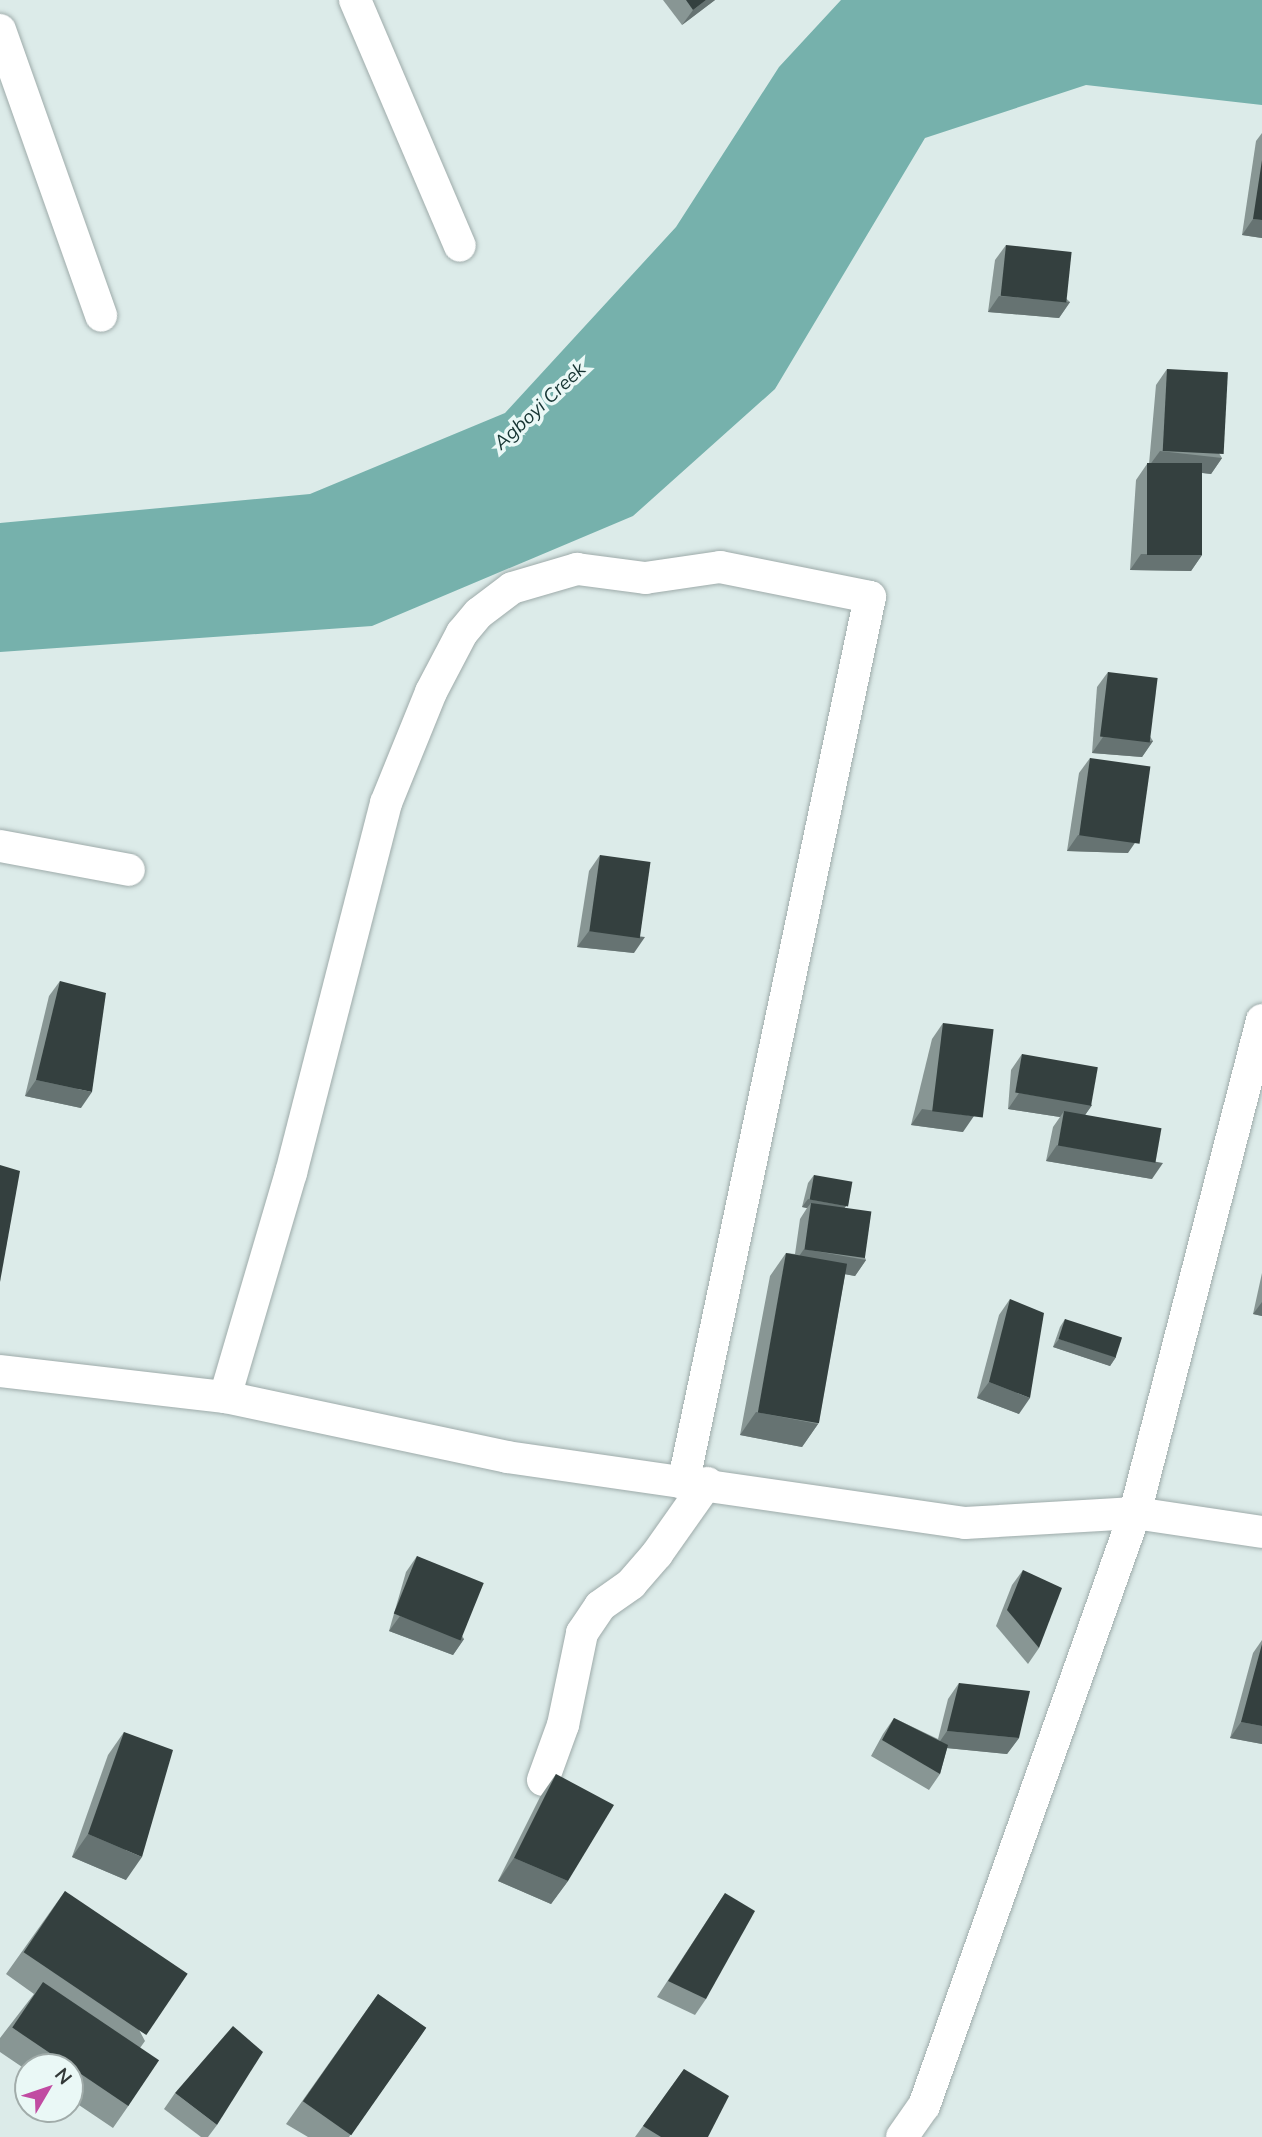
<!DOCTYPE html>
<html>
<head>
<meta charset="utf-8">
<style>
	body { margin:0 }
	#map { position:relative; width:1262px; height:2137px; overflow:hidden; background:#dcebe9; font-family:Mulish,sans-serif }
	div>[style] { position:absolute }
	.water>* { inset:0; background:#76b1ac }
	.roads { filter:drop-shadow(0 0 2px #9eabaa) drop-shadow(0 0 2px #9eabaa) }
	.minor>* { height:32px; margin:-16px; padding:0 16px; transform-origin:16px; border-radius:16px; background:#fff }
	.wall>* { inset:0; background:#889694 }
	.shaded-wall>* { inset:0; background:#667372 }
	.building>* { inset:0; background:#34403f; transform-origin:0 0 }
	span { translate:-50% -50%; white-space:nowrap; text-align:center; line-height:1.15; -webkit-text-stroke:7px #eaf8f6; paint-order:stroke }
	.water-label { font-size:19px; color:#163432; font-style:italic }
	.north { position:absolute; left:14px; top:2053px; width:70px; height:70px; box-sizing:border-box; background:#eaf8f6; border:2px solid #a1acaa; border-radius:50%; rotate:51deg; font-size:19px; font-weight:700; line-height:28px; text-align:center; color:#333938 }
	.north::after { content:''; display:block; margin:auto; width:24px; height:32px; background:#c14ba2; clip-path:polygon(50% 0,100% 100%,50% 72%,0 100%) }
</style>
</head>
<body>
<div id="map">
	<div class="water">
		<i style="clip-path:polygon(841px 0,1262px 0,1262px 105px,1086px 85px,925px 138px,775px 389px,633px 516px,372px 626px,0 652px,0 523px,310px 494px,505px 413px,676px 227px,779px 67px)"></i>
	</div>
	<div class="roads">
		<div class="minor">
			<i style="left:355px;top:0;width:267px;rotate:66.9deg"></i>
			<i style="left:0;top:30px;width:303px;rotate:70.5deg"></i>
			<i style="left:0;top:846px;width:131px;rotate:10.5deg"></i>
			<i style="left:0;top:1371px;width:226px;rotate:6.6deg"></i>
			<i style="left:225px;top:1397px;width:288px;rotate:12deg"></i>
			<i style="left:507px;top:1457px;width:463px;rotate:8.2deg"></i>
			<i style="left:965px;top:1523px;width:170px;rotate:-3.4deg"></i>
			<i style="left:1135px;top:1513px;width:128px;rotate:8.5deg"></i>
			<i style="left:225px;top:1397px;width:234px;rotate:-73.6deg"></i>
			<i style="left:291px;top:1173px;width:382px;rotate:-75.6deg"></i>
			<i style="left:386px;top:803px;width:120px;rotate:-67.9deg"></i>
			<i style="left:431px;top:692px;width:67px;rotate:-62.3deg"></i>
			<i style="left:462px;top:633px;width:26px;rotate:-50deg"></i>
			<i style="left:479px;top:613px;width:41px;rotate:-37.1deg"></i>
			<i style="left:512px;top:588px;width:68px;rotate:-16.3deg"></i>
			<i style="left:577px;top:569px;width:69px;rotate:7.5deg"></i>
			<i style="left:645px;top:578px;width:76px;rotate:-8.3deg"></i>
			<i style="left:720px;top:567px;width:153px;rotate:11.3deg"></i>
			<i style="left:870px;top:597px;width:906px;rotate:101.9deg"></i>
			<i style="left:543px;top:1780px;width:59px;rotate:-70deg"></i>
			<i style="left:563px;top:1725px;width:94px;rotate:-78.3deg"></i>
			<i style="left:582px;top:1633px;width:32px;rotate:-56deg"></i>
			<i style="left:600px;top:1606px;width:38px;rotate:-35deg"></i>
			<i style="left:631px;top:1584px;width:40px;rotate:-49deg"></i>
			<i style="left:657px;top:1554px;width:87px;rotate:-54.8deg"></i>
			<i style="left:902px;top:2137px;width:38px;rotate:-55deg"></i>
			<i style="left:924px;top:2106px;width:629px;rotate:-70.41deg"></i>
			<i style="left:1135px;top:1513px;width:509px;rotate:-75.55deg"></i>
		</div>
	</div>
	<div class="wall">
		<i style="clip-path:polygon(663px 0,715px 0,682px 25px)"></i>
		<i style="clip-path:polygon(1262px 133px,1262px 238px,1242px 235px,1256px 141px)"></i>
		<i style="clip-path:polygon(1006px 245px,1070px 302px,1059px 318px,988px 312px,995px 260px)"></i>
		<i style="clip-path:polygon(1167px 369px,1222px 458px,1211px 474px,1202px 473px,1202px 555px,1191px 571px,1130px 570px,1136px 480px,1147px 464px,1149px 464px,1156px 385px)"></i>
		<i style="clip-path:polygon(1108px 672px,1153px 741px,1142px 757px,1092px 753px,1097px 687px)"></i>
		<i style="clip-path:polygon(1090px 758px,1128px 853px,1067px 851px,1079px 773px)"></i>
		<i style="clip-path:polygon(600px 855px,634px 953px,577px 947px,589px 871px)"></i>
		<i style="clip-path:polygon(60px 981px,81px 1108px,25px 1096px,49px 996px)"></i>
		<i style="clip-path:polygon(943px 1023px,963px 1132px,911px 1125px,932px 1039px)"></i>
		<i style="clip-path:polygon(1022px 1054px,1092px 1105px,1085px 1115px,1152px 1179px,1046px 1161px,1053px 1127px,1060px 1117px,1008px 1109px,1011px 1070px)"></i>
		<i style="clip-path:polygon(814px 1175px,846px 1206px,844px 1208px,866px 1260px,855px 1276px,845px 1274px,818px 1424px,802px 1447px,740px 1435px,770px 1276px,786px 1253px,795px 1254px,800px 1219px,807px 1208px,802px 1207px,808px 1183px)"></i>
		<i style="clip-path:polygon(1262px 1273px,1262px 1316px,1253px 1314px)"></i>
		<i style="clip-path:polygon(1010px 1299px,1019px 1414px,977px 1398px,999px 1315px)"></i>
		<i style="clip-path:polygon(1065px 1319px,1116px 1357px,1110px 1366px,1053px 1347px,1060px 1327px)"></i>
		<i style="clip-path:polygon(417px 1556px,464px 1639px,453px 1655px,389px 1631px,406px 1572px)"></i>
		<i style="clip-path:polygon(1023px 1570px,1039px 1648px,1028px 1664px,996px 1626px,1012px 1585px)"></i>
		<i style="clip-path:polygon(1262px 1640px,1262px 1744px,1230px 1738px,1253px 1653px)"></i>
		<i style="clip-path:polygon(959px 1683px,1019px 1738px,1007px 1754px,947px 1748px,940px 1774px,929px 1790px,871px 1756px,883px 1734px,894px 1718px,938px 1739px,948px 1699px)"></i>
		<i style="clip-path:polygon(124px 1732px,126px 1880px,72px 1857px,108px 1755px)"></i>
		<i style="clip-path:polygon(556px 1774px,568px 1881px,551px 1904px,498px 1881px,540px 1797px)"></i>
		<i style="clip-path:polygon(65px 1891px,145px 2041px,140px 2048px,129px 2105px,113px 2128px,70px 2099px,70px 2067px,28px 2067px,28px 2071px,0 2052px,0 2038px,34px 1994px,6px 1974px)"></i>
		<i style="clip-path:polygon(725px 1893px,706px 1999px,695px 2015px,657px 1997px)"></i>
		<i style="clip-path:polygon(378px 1994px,426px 2028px,349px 2137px,308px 2137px,286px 2124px)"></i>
		<i style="clip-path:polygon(684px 2069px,708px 2137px,635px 2137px)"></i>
		<i style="clip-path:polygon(175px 2093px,217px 2125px,208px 2137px,201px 2137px,164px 2109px)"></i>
	</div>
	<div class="shaded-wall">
		<i style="clip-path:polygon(706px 0,715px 0,682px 25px,693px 10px)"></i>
		<i style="clip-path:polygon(1253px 219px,1262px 220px,1262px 238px,1242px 235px)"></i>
		<i style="clip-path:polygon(999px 296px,1070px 302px,1059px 318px,988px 312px)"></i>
		<i style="clip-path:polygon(1160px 451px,1222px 458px,1211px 474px,1149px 466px)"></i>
		<i style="clip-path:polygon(1141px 554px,1202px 555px,1191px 571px,1130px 570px)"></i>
		<i style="clip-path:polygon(1103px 737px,1153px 741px,1142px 757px,1092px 753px)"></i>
		<i style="clip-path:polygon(1078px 835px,1139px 837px,1128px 853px,1067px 851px)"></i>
		<i style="clip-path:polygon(589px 931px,645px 937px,634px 953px,577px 947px)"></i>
		<i style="clip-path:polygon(36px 1080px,92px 1092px,81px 1108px,25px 1096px)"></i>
		<i style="clip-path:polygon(1019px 1093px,1092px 1105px,1081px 1121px,1064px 1111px,1060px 1117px,1008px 1109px)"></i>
		<i style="clip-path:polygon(922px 1109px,974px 1116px,963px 1132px,911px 1125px)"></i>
		<i style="clip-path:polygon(1057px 1145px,1163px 1163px,1152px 1179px,1046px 1161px)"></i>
		<i style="clip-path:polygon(808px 1199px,846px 1206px,840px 1214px,811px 1203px,807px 1208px,802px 1207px)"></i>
		<i style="clip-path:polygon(804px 1249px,866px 1260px,855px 1276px,793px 1265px)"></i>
		<i style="clip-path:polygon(1262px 1302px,1262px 1316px,1253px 1314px)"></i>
		<i style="clip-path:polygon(1059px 1339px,1116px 1357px,1110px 1366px,1053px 1347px)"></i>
		<i style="clip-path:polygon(989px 1382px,1030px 1398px,1019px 1414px,977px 1398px)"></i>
		<i style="clip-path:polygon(756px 1412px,818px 1424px,802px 1447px,740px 1435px)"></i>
		<i style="clip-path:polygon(400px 1616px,464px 1639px,453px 1655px,389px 1631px)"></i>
		<i style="clip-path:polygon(1241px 1722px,1262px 1726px,1262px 1744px,1230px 1738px)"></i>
		<i style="clip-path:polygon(947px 1731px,1019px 1738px,1007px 1754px,936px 1747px)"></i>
		<i style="clip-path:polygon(88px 1834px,142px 1857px,126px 1880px,72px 1857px)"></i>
		<i style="clip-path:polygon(514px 1858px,568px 1881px,551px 1904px,498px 1881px)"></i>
	</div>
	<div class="building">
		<i style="clip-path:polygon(686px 0,706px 0,693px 10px)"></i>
		<i style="clip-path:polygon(1262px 160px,1262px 220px,1253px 219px)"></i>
		<i style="left:1006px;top:245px;width:66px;height:51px;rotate:6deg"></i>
		<i style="left:1167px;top:369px;width:61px;height:82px;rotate:3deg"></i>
		<i style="left:1202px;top:463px;width:92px;height:55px;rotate:90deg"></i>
		<i style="left:1108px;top:672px;width:50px;height:65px;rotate:7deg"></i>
		<i style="left:1090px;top:758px;width:61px;height:78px;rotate:8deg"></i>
		<i style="left:600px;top:855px;width:51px;height:77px;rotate:8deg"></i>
		<i style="clip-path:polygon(60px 981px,106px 993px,92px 1092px,36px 1080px)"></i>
		<i style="left:943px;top:1023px;width:51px;height:89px;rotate:7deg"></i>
		<i style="left:1022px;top:1054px;width:77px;height:39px;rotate:10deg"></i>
		<i style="left:1064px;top:1111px;width:99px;height:35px;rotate:10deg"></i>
		<i style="clip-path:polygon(0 1165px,20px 1171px,0 1282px)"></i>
		<i style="left:814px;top:1175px;width:39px;height:25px;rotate:10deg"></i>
		<i style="left:811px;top:1203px;width:61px;height:47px;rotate:8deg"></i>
		<i style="left:786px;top:1253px;width:62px;height:162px;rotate:10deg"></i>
		<i style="clip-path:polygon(1010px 1299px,1044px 1313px,1030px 1398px,989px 1382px)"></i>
		<i style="left:1065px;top:1319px;width:60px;height:21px;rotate:18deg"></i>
		<i style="left:417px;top:1556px;width:72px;height:62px;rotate:22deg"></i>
		<i style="clip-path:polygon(1023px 1570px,1062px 1588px,1039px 1648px,1007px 1610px)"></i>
		<i style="clip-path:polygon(1262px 1644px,1262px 1726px,1241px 1722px)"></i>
		<i style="clip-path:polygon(959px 1683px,1030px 1691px,1019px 1738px,947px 1731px)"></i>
		<i style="clip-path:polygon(894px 1718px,948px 1745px,940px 1774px,882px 1740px)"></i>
		<i style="clip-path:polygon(124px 1732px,173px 1750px,142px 1857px,88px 1834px)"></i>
		<i style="clip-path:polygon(556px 1774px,614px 1805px,568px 1881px,514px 1858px)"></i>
		<i style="left:65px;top:1891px;width:148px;height:74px;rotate:34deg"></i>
		<i style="clip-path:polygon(725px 1893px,755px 1911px,706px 1999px,668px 1981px)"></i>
		<i style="left:43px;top:1982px;width:140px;height:55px;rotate:34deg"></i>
		<i style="left:378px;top:1994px;width:59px;height:131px;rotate:35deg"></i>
		<i style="clip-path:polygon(233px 2026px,263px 2052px,217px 2125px,175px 2093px)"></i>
		<i style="clip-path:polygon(684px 2069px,729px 2096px,708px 2137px,661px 2137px,643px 2126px)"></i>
	</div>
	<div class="water-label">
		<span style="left:540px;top:406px;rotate:-43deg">Agboyi Creek</span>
	</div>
	<div class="north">N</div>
</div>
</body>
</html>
